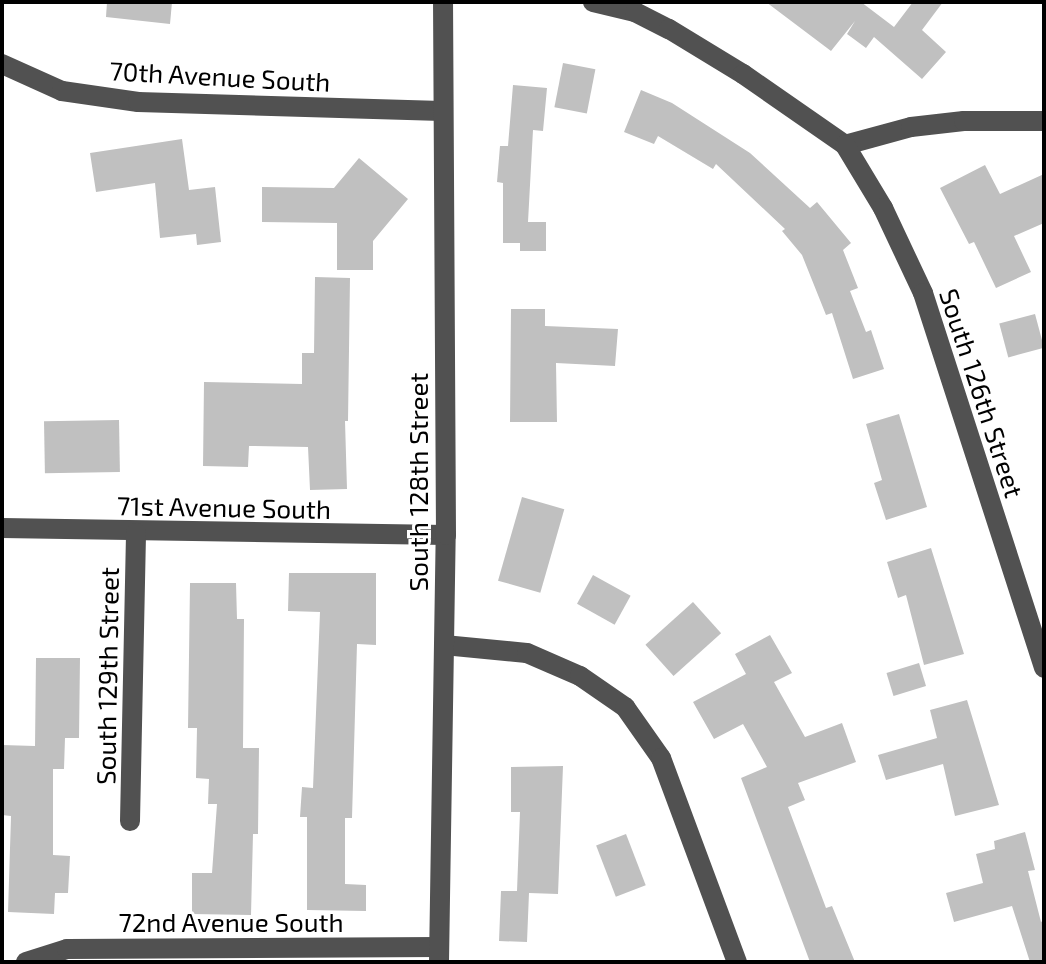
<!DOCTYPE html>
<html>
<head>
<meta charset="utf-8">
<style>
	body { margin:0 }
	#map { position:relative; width:1046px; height:964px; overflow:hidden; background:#fff; font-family:"Exo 2",sans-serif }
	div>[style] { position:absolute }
	.building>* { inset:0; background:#c0c0c0; transform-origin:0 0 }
	.minor>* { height:20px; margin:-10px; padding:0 10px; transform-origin:10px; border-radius:10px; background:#515151 }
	span { translate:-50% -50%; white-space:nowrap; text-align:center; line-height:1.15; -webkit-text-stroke:6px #fff; paint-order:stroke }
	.street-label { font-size:26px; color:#000 }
	.frame { position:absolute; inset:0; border:4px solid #000; pointer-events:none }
</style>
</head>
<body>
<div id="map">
	<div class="building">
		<i style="clip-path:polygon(107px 2px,172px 2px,170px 24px,106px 17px)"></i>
		<i style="clip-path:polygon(766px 2px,861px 2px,894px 27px,913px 2px,943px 2px,922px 30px,946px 52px,922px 79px,874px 37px,866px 48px,847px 34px,855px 21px,831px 51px)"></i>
		<i style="left:563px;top:63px;width:33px;height:45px;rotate:11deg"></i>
		<i style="clip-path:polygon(513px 85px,547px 88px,543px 131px,533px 130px,528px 222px,546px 222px,546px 251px,520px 251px,520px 243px,503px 243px,503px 183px,497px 182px,500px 146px,508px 146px)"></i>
		<i style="clip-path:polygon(641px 90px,672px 103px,750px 153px,810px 208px,817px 202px,851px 243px,843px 250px,858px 288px,850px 291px,866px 332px,871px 330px,884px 369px,853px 379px,832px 313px,826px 315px,802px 255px,782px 231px,785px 229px,716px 164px,713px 169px,658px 136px,654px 144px,624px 132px)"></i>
		<i style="clip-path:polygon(182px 139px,189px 190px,215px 187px,221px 242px,197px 245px,196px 234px,160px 238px,155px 183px,96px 192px,90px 153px)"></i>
		<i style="clip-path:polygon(359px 158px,408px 199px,373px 241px,373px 270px,337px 270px,337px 223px,262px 222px,262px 187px,334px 188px)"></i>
		<i style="clip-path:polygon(985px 165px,1000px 194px,1044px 174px,1044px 223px,1014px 236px,1031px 272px,996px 288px,974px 242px,969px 244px,940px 188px)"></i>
		<i style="clip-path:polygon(315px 277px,350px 278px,348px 421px,345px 421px,347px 489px,310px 490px,308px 447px,249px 446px,248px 467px,203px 466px,204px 382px,302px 384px,302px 353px,314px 353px)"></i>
		<i style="clip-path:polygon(511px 309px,545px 309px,545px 326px,618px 329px,615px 366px,556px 363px,557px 422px,510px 422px)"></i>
		<i style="left:1035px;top:314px;width:35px;height:37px;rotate:75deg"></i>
		<i style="clip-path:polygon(899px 414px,927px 507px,886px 520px,874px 483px,882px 480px,866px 424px)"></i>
		<i style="left:119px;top:420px;width:52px;height:75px;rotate:89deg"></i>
		<i style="left:522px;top:497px;width:44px;height:87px;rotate:16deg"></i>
		<i style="clip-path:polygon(931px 548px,964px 654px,924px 665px,906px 595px,898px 598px,887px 562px)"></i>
		<i style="clip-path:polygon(289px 573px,376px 573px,376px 645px,357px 644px,352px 818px,345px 818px,345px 884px,366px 885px,366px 911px,307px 910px,307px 817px,300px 817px,302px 787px,313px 788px,320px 612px,288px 611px)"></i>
		<i style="left:593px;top:575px;width:43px;height:33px;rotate:29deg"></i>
		<i style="clip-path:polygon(190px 583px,236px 583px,237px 619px,244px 619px,243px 748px,259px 748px,258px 834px,253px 834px,251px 915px,192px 914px,192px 873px,212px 873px,217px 804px,208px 804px,209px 779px,196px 778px,197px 728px,188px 728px)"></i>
		<i style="left:693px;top:602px;width:42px;height:64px;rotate:48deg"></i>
		<i style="clip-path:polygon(770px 635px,792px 673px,774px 682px,805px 737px,842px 723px,856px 762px,798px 783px,805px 800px,788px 807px,826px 908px,832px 906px,855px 962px,810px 962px,741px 778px,767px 767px,743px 724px,714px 739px,693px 702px,746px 674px,735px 654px)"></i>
		<i style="clip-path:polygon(36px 658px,80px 658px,79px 738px,65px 738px,64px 769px,53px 769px,53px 855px,70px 856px,68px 893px,55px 893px,54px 914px,8px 912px,11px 816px,2px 815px,2px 745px,35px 746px)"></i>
		<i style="left:919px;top:663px;width:24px;height:34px;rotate:73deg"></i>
		<i style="clip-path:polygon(967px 700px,999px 805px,955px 816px,943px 764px,886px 780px,878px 755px,937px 738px,930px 710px)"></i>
		<i style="clip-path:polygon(563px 766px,558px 894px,529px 893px,527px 942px,499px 941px,501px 891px,517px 891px,520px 812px,511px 812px,511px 767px)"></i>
		<i style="clip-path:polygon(1025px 832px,1035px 870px,1028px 871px,1041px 922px,1044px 920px,1044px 962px,1030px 962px,1012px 906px,954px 922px,946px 893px,983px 883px,976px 854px,995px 849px,994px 841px)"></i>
		<i style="left:626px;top:834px;width:55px;height:32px;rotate:69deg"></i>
	</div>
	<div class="minor">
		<i style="left:593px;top:2px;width:43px;rotate:13.4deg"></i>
		<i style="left:635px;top:12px;width:38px;rotate:27deg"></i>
		<i style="left:669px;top:29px;width:87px;rotate:31.3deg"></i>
		<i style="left:743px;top:74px;width:124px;rotate:34.8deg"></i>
		<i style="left:845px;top:145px;width:68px;rotate:-15.3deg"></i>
		<i style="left:911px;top:127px;width:53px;rotate:-6.5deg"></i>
		<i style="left:964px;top:121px;width:80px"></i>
		<i style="left:2px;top:64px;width:66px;rotate:24.2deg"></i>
		<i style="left:62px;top:91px;width:77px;rotate:8.2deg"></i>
		<i style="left:138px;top:102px;width:304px;rotate:1.7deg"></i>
		<i style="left:845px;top:145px;width:74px;rotate:58.9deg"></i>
		<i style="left:883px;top:208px;width:94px;rotate:64.8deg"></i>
		<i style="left:923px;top:293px;width:394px;rotate:72.1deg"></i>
		<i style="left:2px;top:528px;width:444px;rotate:0.9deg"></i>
		<i style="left:444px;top:645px;width:83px;rotate:5.5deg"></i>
		<i style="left:527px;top:653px;width:58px;rotate:23.5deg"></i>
		<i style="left:580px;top:676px;width:55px;rotate:34.6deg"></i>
		<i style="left:625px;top:707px;width:62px;rotate:54.8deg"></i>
		<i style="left:661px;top:758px;width:218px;rotate:69.6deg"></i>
		<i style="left:130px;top:821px;width:288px;rotate:-88.8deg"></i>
		<i style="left:26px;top:962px;width:43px;rotate:-17.6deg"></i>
		<i style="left:67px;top:949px;width:372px;rotate:-0.3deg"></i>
		<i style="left:439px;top:962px;width:427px;rotate:-89.1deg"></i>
		<i style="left:446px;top:535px;width:533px;rotate:-90.32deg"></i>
	</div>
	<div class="street-label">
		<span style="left:220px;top:76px;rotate:3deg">70th Avenue South</span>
		<span style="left:982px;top:393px;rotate:72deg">South 126th Street</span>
		<span style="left:418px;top:482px;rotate:-90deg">South 128th Street</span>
		<span style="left:224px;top:507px;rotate:1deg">71st Avenue South</span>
		<span style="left:107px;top:676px;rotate:-89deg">South 129th Street</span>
		<span style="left:231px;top:922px">72nd Avenue South</span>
	</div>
	<div class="frame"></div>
</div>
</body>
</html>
